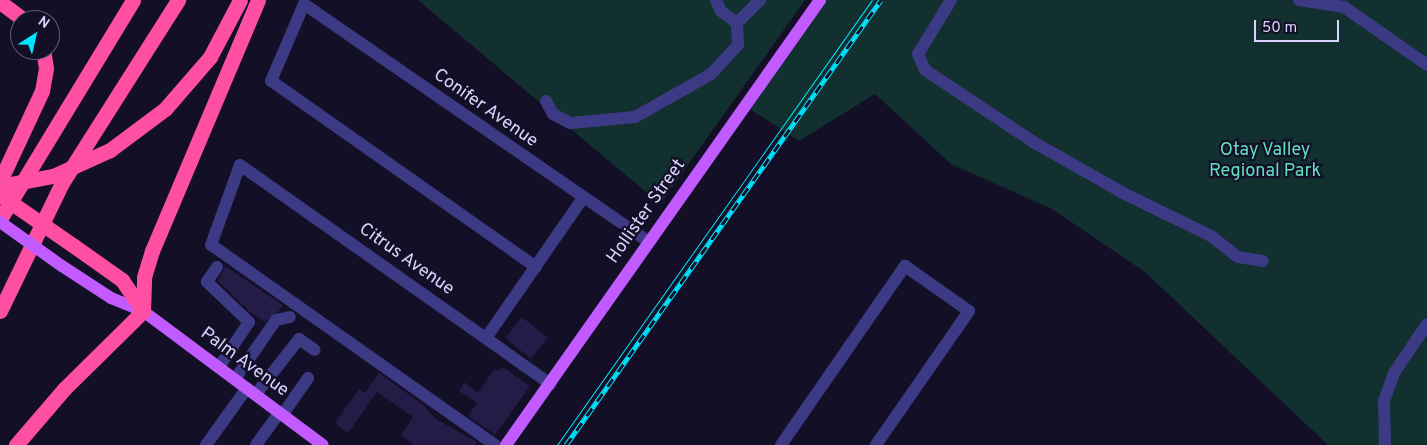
<!DOCTYPE html>
<html>
<head>
<meta charset="utf-8">
<style>
	body { margin:0 }
	#map { position:relative; width:1427px; height:445px; overflow:hidden; background:#130f26; font-family:Overpass,sans-serif }
	div>[style] { position:absolute }
	.green>* { inset:0; background:#12302f }
	.building>* { inset:0; background:#241b47; transform-origin:0 0 }
	.minor>* { height:12px; margin:-6px; padding:0 6px; transform-origin:6px; border-radius:6px; background:#3d3a85 }
	.major>* { height:12px; margin:-6px; padding:0 6px; transform-origin:6px; border-radius:6px; background:#c25bff }
	.highway>* { height:15px; margin:-7.5px; padding:0 7.5px; transform-origin:7.5px; border-radius:7.5px; background:#ff4fa3 }
	.tram>* { height:1px; margin:-0.5px; padding:0 0.5px; transform-origin:0.5px; border-radius:0.5px; background:#00e5ff }
	.rail>* { height:5px; margin-top:-2.5px; transform-origin:0; background:repeating-linear-gradient(90deg,#130f26 0 9px,#00e5ff 0 18px); box-sizing:border-box; border-block:1px solid #00e5ff }
	.major-bridge>* { height:12px; margin:-6px; padding:0 6px; transform-origin:6px; border-radius:6px; background:#c25bff }
	.highway-bridge>* { height:15px; margin:-7.5px; padding:0 7.5px; transform-origin:7.5px; border-radius:7.5px; background:#ff4fa3 }
	span { translate:-50% -50%; white-space:nowrap; text-align:center; line-height:1.15; -webkit-text-stroke:4.5px #130f26; paint-order:stroke }
	.street-label { font-size:18px; color:#d9d4ff }
	.park-label { font-size:18px; color:#5fe0c0 }
	.north { position:absolute; left:10px; top:10px; width:50px; height:50px; box-sizing:border-box; background:#130f26; border:1px solid #625e7d; border-radius:50%; rotate:35deg; font-size:14px; font-weight:700; line-height:20px; text-align:center; color:#d9d4ff }
	.north::after { content:''; display:block; margin:auto; width:18px; height:22px; background:#00e5ff; clip-path:polygon(50% 0,100% 100%,50% 72%,0 100%) }
	.scale { position:absolute; left:1254px; top:20px; width:85px; height:22px; box-sizing:border-box; border:2px solid #d9d4ff; border-top:0; padding-left:6px; font-size:15px; line-height:18px; white-space:nowrap; color:#d9d4ff; -webkit-text-stroke:4px #130f26; paint-order:stroke }
</style>
</head>
<body>
<div id="map">
	<div class="green">
		<i style="clip-path:polygon(418px 0,805px 0,660px 204px)"></i>
		<i style="clip-path:polygon(827px 0,1427px 0,1427px 445px,1328px 445px,1145px 272px,1052px 209px,951px 164px,875px 94px,799px 141px,750px 109px)"></i>
	</div>
	<div class="building">
		<i style="clip-path:polygon(225px 266px,283px 305px,279px 311px,265px 322px,250px 312px,218px 281px)"></i>
		<i style="left:522px;top:317px;width:33px;height:27px;rotate:39deg"></i>
		<i style="clip-path:polygon(503px 367px,530px 386px,495px 435px,468px 416px,477px 403px,459px 391px,464px 382px,478px 393px,494px 369px,497px 371px)"></i>
		<i style="clip-path:polygon(379px 373px,422px 404px,436px 419px,477px 442px,474px 445px,414px 445px,401px 435px,413px 417px,377px 392px,348px 433px,335px 423px,359px 389px,365px 393px)"></i>
	</div>
	<div class="minor">
		<i style="left:716px;top:0;width:12px;rotate:66deg"></i>
		<i style="left:721px;top:11px;width:20px;rotate:37deg"></i>
		<i style="left:737px;top:23px;width:33px;rotate:-45deg"></i>
		<i style="left:951px;top:0;width:63px;rotate:121.4deg"></i>
		<i style="left:918px;top:54px;width:17px;rotate:66deg"></i>
		<i style="left:925px;top:70px;width:132px;rotate:33.6deg"></i>
		<i style="left:1035px;top:143px;width:103px;rotate:29.5deg"></i>
		<i style="left:1125px;top:194px;width:96px;rotate:26deg"></i>
		<i style="left:1211px;top:236px;width:34px;rotate:38deg"></i>
		<i style="left:1238px;top:257px;width:25px;rotate:9deg"></i>
		<i style="left:1299px;top:0;width:46px;rotate:8.8deg"></i>
		<i style="left:1344px;top:7px;width:101px;rotate:34.9deg"></i>
		<i style="left:546px;top:101px;width:15px;rotate:62deg"></i>
		<i style="left:553px;top:114px;width:19px;rotate:28deg"></i>
		<i style="left:570px;top:123px;width:65px;rotate:-5.3deg"></i>
		<i style="left:635px;top:117px;width:87px;rotate:-29.5deg"></i>
		<i style="left:711px;top:74px;width:40px;rotate:-47deg"></i>
		<i style="left:738px;top:45px;width:22px;rotate:-93deg"></i>
		<i style="left:217px;top:267px;width:18px;rotate:124deg"></i>
		<i style="left:207px;top:282px;width:58px;rotate:43.6deg"></i>
		<i style="left:249px;top:322px;width:54px;rotate:123.7deg"></i>
		<i style="left:536px;top:267px;width:324px;rotate:-144.9deg"></i>
		<i style="left:271px;top:81px;width:84px;rotate:-66.8deg"></i>
		<i style="left:304px;top:4px;width:417px;rotate:34.6deg"></i>
		<i style="left:486px;top:338px;width:170px;rotate:-55.3deg"></i>
		<i style="left:235px;top:379px;width:72px;rotate:-55.2deg"></i>
		<i style="left:276px;top:320px;width:14px;rotate:-12deg"></i>
		<i style="left:256px;top:394px;width:70px;rotate:-52deg"></i>
		<i style="left:299px;top:339px;width:19px;rotate:35deg"></i>
		<i style="left:283px;top:414px;width:44px;rotate:-55.2deg"></i>
		<i style="left:206px;top:445px;width:70px;rotate:-54.3deg"></i>
		<i style="left:256px;top:445px;width:41px;rotate:-54deg"></i>
		<i style="left:495px;top:445px;width:347px;rotate:-144.8deg"></i>
		<i style="left:211px;top:245px;width:85px;rotate:-70.1deg"></i>
		<i style="left:240px;top:165px;width:380px;rotate:35.2deg"></i>
		<i style="left:781px;top:445px;width:218px;rotate:-55.3deg"></i>
		<i style="left:905px;top:266px;width:78px;rotate:35.1deg"></i>
		<i style="left:969px;top:311px;width:163px;rotate:124.8deg"></i>
		<i style="left:1385px;top:445px;width:44px;rotate:-91.3deg"></i>
		<i style="left:1384px;top:401px;width:30px;rotate:-70deg"></i>
		<i style="left:1394px;top:373px;width:59px;rotate:-56deg"></i>
	</div>
	<div class="major">
		<i style="left:62px;top:266px;width:59px;rotate:33.1deg"></i>
		<i style="left:111px;top:298px;width:35px;rotate:22deg"></i>
		<i style="left:143px;top:311px;width:224px;rotate:36.7deg"></i>
		<i style="left:506px;top:445px;width:545px;rotate:-54.79deg"></i>
	</div>
	<div class="highway">
		<i style="left:0;top:2px;width:30px;rotate:37deg"></i>
		<i style="left:210px;top:57px;width:64px;rotate:-62.2deg"></i>
		<i style="left:0;top:181px;width:99px;rotate:-65deg"></i>
		<i style="left:42px;top:91px;width:23px;rotate:-80deg"></i>
		<i style="left:46px;top:68px;width:18px;rotate:-99deg"></i>
		<i style="left:0;top:219px;width:256px;rotate:-58.7deg"></i>
		<i style="left:74px;top:246px;width:59px;rotate:35.3deg"></i>
		<i style="left:122px;top:280px;width:37px;rotate:56deg"></i>
		<i style="left:0;top:311px;width:142px;rotate:-64.2deg"></i>
		<i style="left:62px;top:183px;width:217px;rotate:-57.6deg"></i>
		<i style="left:16px;top:445px;width:74px;rotate:-49.4deg"></i>
		<i style="left:64px;top:389px;width:111px;rotate:-44.6deg"></i>
		<i style="left:143px;top:311px;width:34px;rotate:-88deg"></i>
		<i style="left:144px;top:277px;width:27px;rotate:-73deg"></i>
		<i style="left:152px;top:251px;width:272px;rotate:-67.1deg"></i>
	</div>
	<div class="tram">
		<i style="left:557px;top:445px;width:545px;rotate:-54.71deg"></i>
	</div>
	<div class="rail">
		<i style="left:566px;top:445px;width:545px;rotate:-54.71deg"></i>
	</div>
	<div class="major-bridge">
		<i style="left:0;top:222px;width:76px;rotate:35.4deg"></i>
	</div>
	<div class="highway-bridge">
		<i style="left:0;top:186px;width:54px;rotate:-10.7deg"></i>
		<i style="left:53px;top:176px;width:63px;rotate:-24.5deg"></i>
		<i style="left:110px;top:150px;width:69px;rotate:-36.7deg"></i>
		<i style="left:165px;top:109px;width:69px;rotate:-49.1deg"></i>
		<i style="left:0;top:195px;width:90px;rotate:34.6deg"></i>
	</div>
	<div class="street-label">
		<span style="left:485px;top:109px;rotate:35deg">Conifer Avenue</span>
		<span style="left:647px;top:212px;rotate:-55deg">Hollister Street</span>
		<span style="left:406px;top:260px;rotate:35deg">Citrus Avenue</span>
		<span style="left:244px;top:363px;rotate:36deg">Palm Avenue</span>
	</div>
	<div class="park-label">
		<span style="left:1265px;top:162px">Otay Valley<br>Regional Park</span>
	</div>
	<div class="north">N</div>
	<div class="scale">50 m</div>
</div>
</body>
</html>
